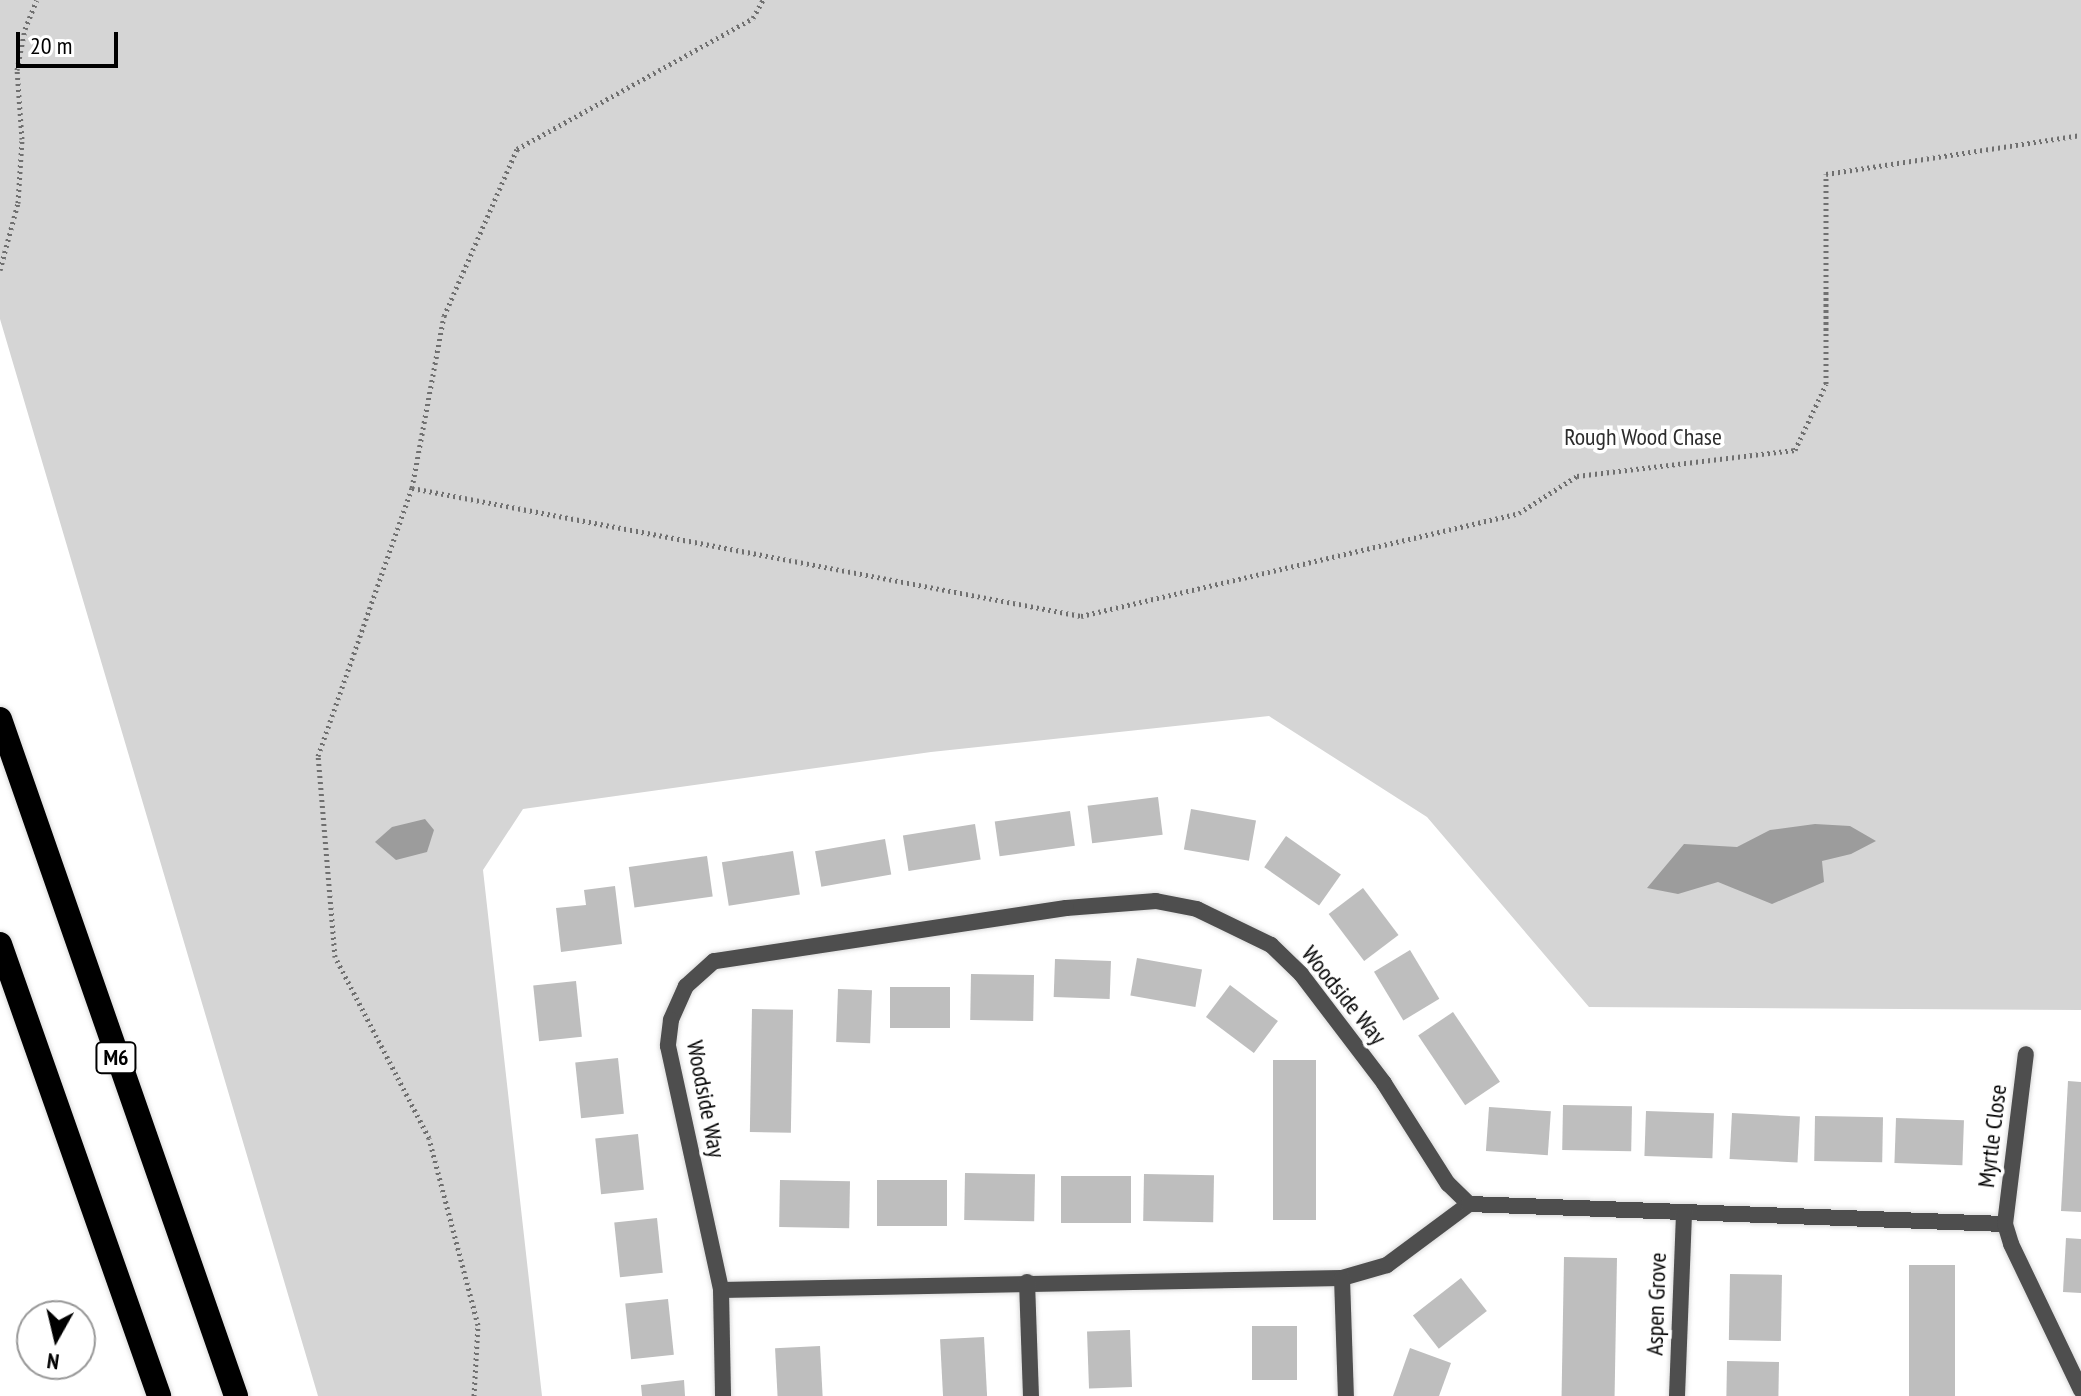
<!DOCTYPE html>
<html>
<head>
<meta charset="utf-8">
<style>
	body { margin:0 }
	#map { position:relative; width:2081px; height:1396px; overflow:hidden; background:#fff; font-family:"PT Sans Narrow",sans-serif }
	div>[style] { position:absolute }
	.green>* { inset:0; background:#d5d5d5 }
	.water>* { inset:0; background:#9c9c9c }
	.building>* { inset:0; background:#bebebe; transform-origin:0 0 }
	.path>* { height:5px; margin-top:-2.5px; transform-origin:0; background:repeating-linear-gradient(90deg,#707070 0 2px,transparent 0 6px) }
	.roads { filter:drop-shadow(0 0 2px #dbdbdb) drop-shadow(0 0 2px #dbdbdb) }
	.street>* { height:16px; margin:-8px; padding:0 8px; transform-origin:8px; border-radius:8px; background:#4e4e4e }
	.highway>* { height:24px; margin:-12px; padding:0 12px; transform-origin:12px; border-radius:12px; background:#000 }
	span { translate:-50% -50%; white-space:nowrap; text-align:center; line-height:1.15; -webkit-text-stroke:7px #fff; paint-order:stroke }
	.shield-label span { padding:2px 6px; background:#fff; border:2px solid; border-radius:6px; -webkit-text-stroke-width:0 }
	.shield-label { font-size:22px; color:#000; font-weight:700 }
	.park-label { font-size:24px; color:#2c2c2c }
	.street-label { font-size:24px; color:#000 }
	.north { position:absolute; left:16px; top:1300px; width:80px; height:80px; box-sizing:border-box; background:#fff; border:2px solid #999; border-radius:50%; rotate:188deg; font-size:22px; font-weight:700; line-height:32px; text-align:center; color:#000 }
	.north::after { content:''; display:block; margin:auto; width:28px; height:36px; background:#000; clip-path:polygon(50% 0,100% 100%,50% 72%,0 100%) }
	.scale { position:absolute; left:16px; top:32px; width:102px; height:36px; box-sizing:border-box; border:4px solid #000; border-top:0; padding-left:10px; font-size:24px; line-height:28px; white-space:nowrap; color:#000; -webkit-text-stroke:6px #fff; paint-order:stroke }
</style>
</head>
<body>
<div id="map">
	<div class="green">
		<i style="clip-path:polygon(0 0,2081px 0,2081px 1010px,1589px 1007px,1427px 817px,1269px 716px,931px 752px,523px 809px,483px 870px,542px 1396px,318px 1396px,0 319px)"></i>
	</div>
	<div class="water">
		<i style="clip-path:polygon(425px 819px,434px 830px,427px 852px,396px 860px,375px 842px,392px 827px)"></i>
		<i style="clip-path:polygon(1815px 824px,1850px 826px,1876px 841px,1851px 854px,1822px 861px,1824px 882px,1772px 904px,1718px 882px,1678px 894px,1647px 888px,1684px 844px,1737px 847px,1770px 830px)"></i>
	</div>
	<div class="building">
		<i style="left:1158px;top:797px;width:38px;height:71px;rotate:83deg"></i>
		<i style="left:1191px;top:809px;width:66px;height:41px;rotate:10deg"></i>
		<i style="left:1070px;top:811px;width:35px;height:76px;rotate:82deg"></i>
		<i style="left:975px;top:824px;width:36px;height:73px;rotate:81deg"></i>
		<i style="left:1286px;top:836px;width:67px;height:38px;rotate:35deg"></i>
		<i style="left:885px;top:839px;width:36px;height:71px;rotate:80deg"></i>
		<i style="left:793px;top:851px;width:44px;height:72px;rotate:81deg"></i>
		<i style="left:707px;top:856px;width:41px;height:79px;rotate:82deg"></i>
		<i style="clip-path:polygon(615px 886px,622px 944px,561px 952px,556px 908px,586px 905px,584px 890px)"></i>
		<i style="left:1363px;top:888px;width:59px;height:43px;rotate:53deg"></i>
		<i style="left:1410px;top:950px;width:57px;height:42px;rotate:59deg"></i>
		<i style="left:1137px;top:958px;width:66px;height:38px;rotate:10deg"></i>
		<i style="left:1055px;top:959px;width:56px;height:38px;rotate:2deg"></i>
		<i style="left:971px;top:974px;width:63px;height:46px;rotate:1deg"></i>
		<i style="left:576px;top:981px;width:56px;height:43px;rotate:84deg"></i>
		<i style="left:1230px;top:985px;width:60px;height:40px;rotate:37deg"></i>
		<i style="left:890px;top:987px;width:60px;height:41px"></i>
		<i style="left:838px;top:989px;width:34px;height:53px;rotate:2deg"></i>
		<i style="left:752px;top:1009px;width:41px;height:123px;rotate:1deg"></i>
		<i style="left:1453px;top:1012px;width:84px;height:42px;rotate:56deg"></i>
		<i style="left:618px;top:1058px;width:56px;height:43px;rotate:84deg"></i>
		<i style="left:1273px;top:1060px;width:43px;height:160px"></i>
		<i style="clip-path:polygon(2068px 1081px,2081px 1082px,2081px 1212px,2061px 1211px)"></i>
		<i style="left:1563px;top:1105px;width:69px;height:45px;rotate:1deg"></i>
		<i style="left:1489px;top:1107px;width:62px;height:44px;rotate:4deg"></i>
		<i style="left:1646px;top:1111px;width:68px;height:45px;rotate:2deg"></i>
		<i style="left:1732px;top:1113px;width:68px;height:46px;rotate:3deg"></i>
		<i style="left:1815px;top:1116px;width:68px;height:45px;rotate:1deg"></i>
		<i style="left:1896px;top:1118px;width:68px;height:45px;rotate:2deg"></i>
		<i style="left:638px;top:1134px;width:56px;height:43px;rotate:84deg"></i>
		<i style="left:965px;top:1173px;width:70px;height:47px;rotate:1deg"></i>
		<i style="left:1144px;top:1174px;width:70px;height:47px;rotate:1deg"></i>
		<i style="left:1061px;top:1176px;width:70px;height:47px"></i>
		<i style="left:780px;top:1180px;width:70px;height:47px;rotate:1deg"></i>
		<i style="left:877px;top:1180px;width:70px;height:46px"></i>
		<i style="left:657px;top:1218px;width:55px;height:43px;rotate:84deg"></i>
		<i style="clip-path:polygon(2066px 1238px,2081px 1239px,2081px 1293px,2063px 1292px)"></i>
		<i style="left:1564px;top:1257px;width:53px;height:139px;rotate:1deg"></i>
		<i style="left:1909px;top:1265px;width:46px;height:131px"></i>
		<i style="left:1730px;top:1274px;width:52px;height:66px;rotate:1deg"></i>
		<i style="left:1461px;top:1278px;width:42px;height:61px;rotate:52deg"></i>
		<i style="left:668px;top:1299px;width:56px;height:43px;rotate:84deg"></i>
		<i style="left:1252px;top:1326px;width:45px;height:54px"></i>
		<i style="left:1130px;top:1330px;width:57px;height:43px;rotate:88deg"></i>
		<i style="left:984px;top:1337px;width:59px;height:44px;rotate:87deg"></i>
		<i style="left:820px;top:1346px;width:50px;height:45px;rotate:87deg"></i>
		<i style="clip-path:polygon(1410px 1348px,1451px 1363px,1439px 1396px,1393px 1396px)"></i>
		<i style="left:1727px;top:1361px;width:52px;height:35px;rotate:1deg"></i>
		<i style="clip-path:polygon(684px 1380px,685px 1396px,642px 1396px,641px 1385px)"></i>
	</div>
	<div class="path">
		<i style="left:0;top:270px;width:69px;rotate:-75deg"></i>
		<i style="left:18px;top:203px;width:64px;rotate:-86.4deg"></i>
		<i style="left:22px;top:139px;width:69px;rotate:-94.1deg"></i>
		<i style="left:17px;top:70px;width:42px;rotate:-79deg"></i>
		<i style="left:25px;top:29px;width:31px;rotate:-68deg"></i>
		<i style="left:412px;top:488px;width:175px;rotate:-79.5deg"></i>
		<i style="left:444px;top:316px;width:182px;rotate:-66.4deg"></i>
		<i style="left:517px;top:149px;width:270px;rotate:-29deg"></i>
		<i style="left:753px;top:18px;width:21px;rotate:-61deg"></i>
		<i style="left:474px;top:1396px;width:71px;rotate:-86.8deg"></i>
		<i style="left:478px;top:1325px;width:193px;rotate:-104.7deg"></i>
		<i style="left:429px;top:1138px;width:204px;rotate:-117.4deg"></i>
		<i style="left:335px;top:957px;width:202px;rotate:-94.8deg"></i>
		<i style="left:318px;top:756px;width:284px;rotate:-70.7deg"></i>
		<i style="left:412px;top:488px;width:681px;rotate:10.83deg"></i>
		<i style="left:1081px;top:616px;width:450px;rotate:-13.2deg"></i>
		<i style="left:1519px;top:513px;width:69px;rotate:-32.5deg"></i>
		<i style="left:1577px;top:476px;width:220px;rotate:-6.8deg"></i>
		<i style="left:1795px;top:450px;width:73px;rotate:-64.8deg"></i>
		<i style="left:1826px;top:384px;width:210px;rotate:-90deg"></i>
		<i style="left:1826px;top:174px;width:258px;rotate:-8.7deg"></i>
	</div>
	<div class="roads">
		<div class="street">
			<i style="left:1469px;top:1204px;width:29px;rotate:-136deg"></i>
			<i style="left:1448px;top:1184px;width:120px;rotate:-122.4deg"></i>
			<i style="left:1384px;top:1083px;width:137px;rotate:-127.3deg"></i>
			<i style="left:1301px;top:974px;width:42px;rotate:-136deg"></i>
			<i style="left:1271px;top:945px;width:82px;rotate:-154.1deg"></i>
			<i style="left:1197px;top:909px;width:42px;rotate:-169deg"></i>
			<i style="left:1156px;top:901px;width:90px;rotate:175.6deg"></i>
			<i style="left:1066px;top:908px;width:356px;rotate:171.4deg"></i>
			<i style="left:714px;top:961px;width:38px;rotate:138deg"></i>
			<i style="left:686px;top:986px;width:37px;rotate:114deg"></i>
			<i style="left:671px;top:1020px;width:26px;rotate:97deg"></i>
			<i style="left:668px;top:1046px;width:250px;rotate:77.7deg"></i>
			<i style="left:721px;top:1290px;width:621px;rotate:-1.11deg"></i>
			<i style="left:1342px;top:1278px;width:47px;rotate:-16.1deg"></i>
			<i style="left:1387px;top:1265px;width:102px;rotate:-36.6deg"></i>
			<i style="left:1469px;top:1204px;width:536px;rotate:2.14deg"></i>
			<i style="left:2005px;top:1224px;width:21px;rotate:73deg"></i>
			<i style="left:2011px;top:1244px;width:162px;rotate:64.4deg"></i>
			<i style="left:2005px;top:1224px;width:171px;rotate:-83deg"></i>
			<i style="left:1342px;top:1278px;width:118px;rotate:88.1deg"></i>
			<i style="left:1027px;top:1282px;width:114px;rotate:88deg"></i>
			<i style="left:721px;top:1290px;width:106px;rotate:88.9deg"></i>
			<i style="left:1677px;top:1396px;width:182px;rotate:-87.8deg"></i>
		</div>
		<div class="highway">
			<i style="left:0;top:719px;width:717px;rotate:70.78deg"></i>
			<i style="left:0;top:944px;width:479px;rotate:70.6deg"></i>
		</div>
	</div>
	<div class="shield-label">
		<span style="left:116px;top:1058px">M6</span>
	</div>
	<div class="park-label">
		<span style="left:1643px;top:437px">Rough Wood Chase</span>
	</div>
	<div class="street-label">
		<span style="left:1344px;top:995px;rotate:51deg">Woodside Way</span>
		<span style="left:706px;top:1099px;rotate:79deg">Woodside Way</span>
		<span style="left:1992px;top:1136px;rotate:-83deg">Myrtle Close</span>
		<span style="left:1656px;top:1304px;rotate:-88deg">Aspen Grove</span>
	</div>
	<div class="north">N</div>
	<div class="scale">20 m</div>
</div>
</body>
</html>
